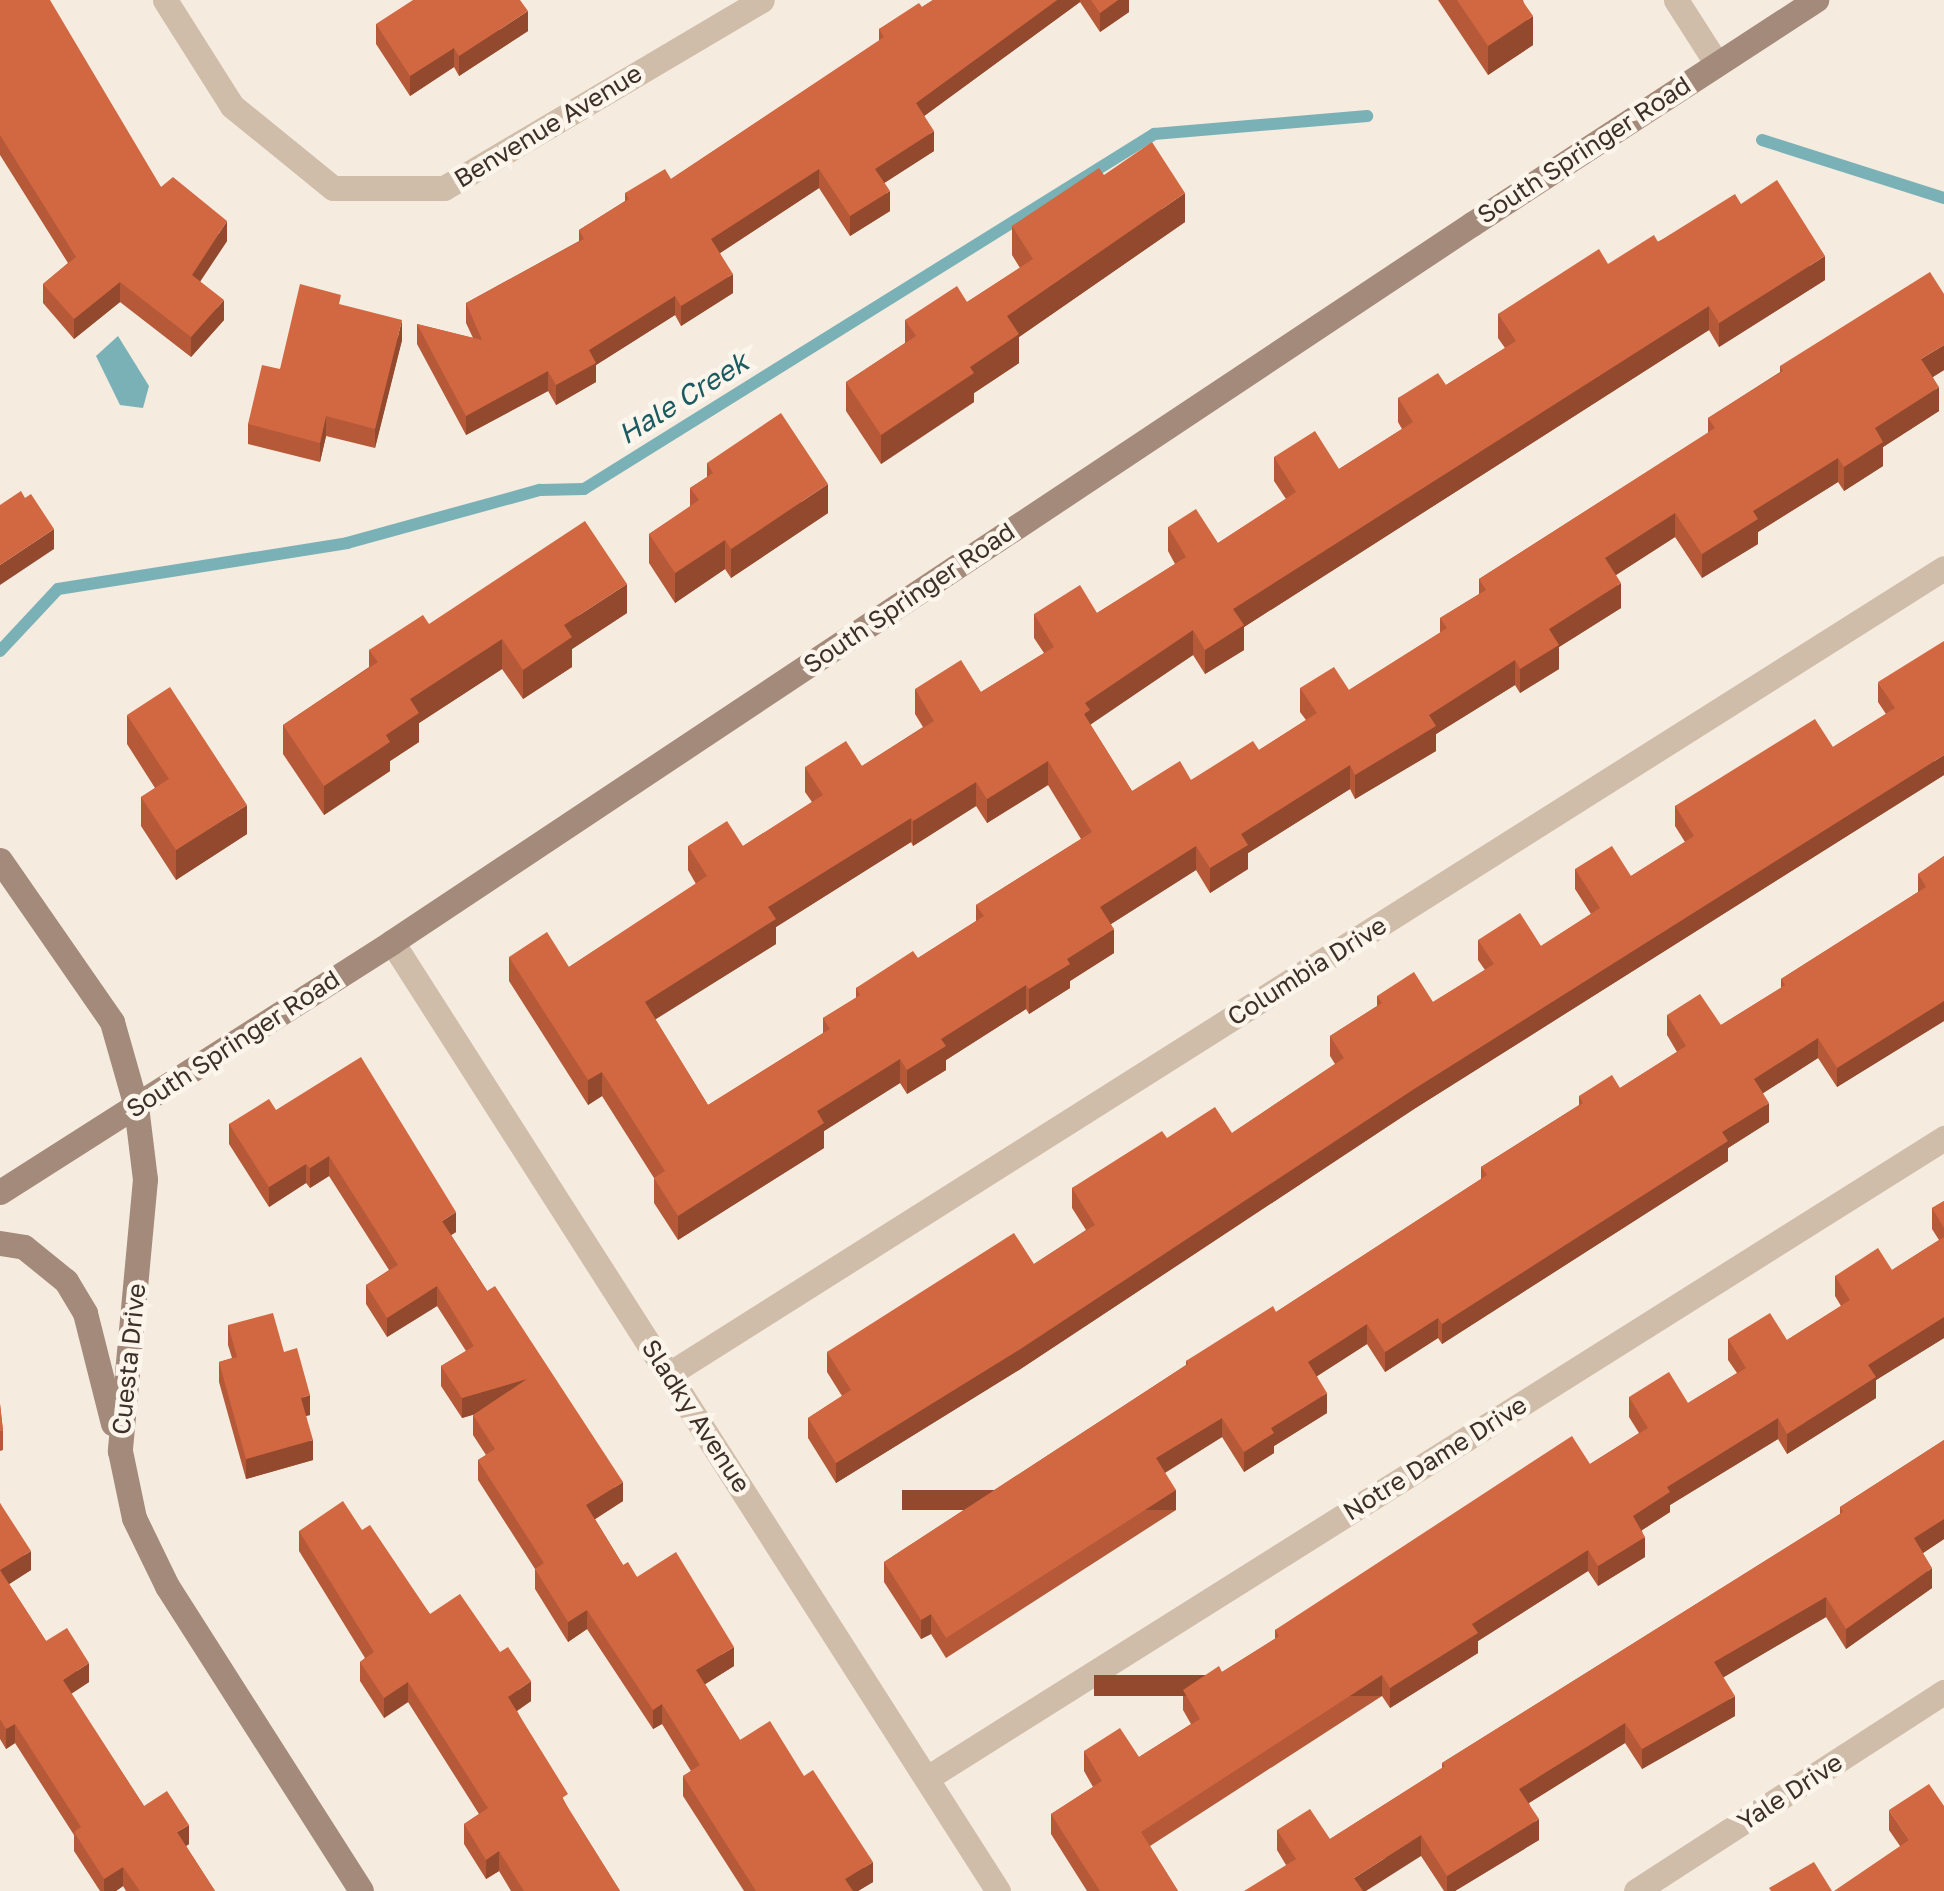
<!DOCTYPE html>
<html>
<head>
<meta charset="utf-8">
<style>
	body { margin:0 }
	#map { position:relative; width:1944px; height:1891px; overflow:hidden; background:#f5ebdf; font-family:"Golos Text",sans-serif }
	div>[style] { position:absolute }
	.water>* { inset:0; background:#7ab1b6 }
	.stream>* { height:12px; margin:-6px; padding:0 6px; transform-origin:6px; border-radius:6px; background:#7ab1b6 }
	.street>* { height:25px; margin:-12.5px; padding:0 12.5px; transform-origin:12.5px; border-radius:12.5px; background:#cfbca9 }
	.secondary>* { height:25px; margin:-12.5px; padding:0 12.5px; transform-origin:12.5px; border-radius:12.5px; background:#a38a7a }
	.wall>* { inset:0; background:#b55938 }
	.shaded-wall>* { inset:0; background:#93492e; transform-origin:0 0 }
	.building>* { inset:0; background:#d26841 }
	span { translate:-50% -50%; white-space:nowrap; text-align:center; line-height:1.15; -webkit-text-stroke:9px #fcf5ec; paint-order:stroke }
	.street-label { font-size:25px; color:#3c3029 }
	.water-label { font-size:28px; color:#1a5b62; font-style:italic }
</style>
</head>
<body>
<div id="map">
	<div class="water">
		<i style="clip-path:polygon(118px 336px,149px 386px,143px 408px,120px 405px,96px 356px)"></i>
	</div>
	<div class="stream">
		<i style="left:1762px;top:140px;width:191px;rotate:17.7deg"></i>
		<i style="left:0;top:651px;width:85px;rotate:-46.9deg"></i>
		<i style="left:58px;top:589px;width:293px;rotate:-9deg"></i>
		<i style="left:347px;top:543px;width:200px;rotate:-15.4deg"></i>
		<i style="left:540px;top:490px;width:44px;rotate:-1.3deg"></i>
		<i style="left:584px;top:489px;width:672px;rotate:-31.91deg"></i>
		<i style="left:1154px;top:134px;width:214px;rotate:-4.8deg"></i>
	</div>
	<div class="street">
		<i style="left:165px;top:0;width:125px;rotate:57.7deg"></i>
		<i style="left:232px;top:106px;width:130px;rotate:39.1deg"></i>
		<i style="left:333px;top:188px;width:111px"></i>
		<i style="left:444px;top:188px;width:369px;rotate:-30.6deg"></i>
		<i style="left:1676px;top:0;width:76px;rotate:57.4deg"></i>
		<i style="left:392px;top:942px;width:1126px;rotate:57.44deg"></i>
		<i style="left:669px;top:1374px;width:1508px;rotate:-32.3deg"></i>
		<i style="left:927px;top:1778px;width:1202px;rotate:-32.18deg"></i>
		<i style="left:1636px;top:1891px;width:367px;rotate:-32.9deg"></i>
	</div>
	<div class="secondary">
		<i style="left:0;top:860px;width:197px;rotate:55.3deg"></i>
		<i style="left:112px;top:1022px;width:87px;rotate:74.1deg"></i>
		<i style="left:136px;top:1106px;width:74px;rotate:83deg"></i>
		<i style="left:145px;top:1179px;width:273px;rotate:95.3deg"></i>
		<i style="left:120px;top:1451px;width:68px;rotate:78.2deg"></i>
		<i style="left:134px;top:1518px;width:76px;rotate:64.1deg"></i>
		<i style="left:167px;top:1586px;width:361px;rotate:57.5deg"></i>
		<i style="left:0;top:1192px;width:465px;rotate:-32.5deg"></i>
		<i style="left:392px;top:942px;width:1297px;rotate:-33.62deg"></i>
		<i style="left:1472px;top:224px;width:411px;rotate:-33.1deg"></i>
		<i style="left:0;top:1243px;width:24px;rotate:9deg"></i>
		<i style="left:24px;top:1247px;width:54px;rotate:39deg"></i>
		<i style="left:66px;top:1281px;width:37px;rotate:59deg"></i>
		<i style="left:85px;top:1313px;width:114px;rotate:75.8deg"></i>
	</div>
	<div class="wall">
		<i style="clip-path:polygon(0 0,161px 187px,227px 241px,200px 281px,224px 320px,191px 357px,120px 302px,74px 339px,43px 303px,43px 284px,68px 263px,0 155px)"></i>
		<i style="clip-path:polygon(933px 0,1129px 0,1129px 12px,1100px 32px,1080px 2px,924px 116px,934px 151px,884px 183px,890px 211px,850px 236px,819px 188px,720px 253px,733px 293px,681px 326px,675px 315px,596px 365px,596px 382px,556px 405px,548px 391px,466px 435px,417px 344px,417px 324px,473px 338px,466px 323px,466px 303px,579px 241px,579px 230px,625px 201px,625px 193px,671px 179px,879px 41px,879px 29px,922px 7px)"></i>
		<i style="clip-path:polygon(1438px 0,1523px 0,1533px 45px,1488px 75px)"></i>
		<i style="clip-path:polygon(376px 24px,528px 31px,459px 76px,454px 67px,410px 96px,376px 44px)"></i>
		<i style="clip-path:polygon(1104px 175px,1185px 222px,1019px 337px,1019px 363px,974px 393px,974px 402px,881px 464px,846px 411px,846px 382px,905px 343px,905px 320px,967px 302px,1020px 268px,1012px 255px,1012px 226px)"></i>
		<i style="clip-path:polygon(evenodd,1741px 204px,1825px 280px,1719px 347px,1709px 330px,1244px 627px,1244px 650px,1205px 674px,1193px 655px,1090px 724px,1132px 791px,1191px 780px,1259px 750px,1306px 720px,1300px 712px,1300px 688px,1349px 690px,1440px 633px,1440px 618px,1479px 594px,1479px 579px,1708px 433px,1708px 418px,1780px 372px,1780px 366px,1944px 370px,1933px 377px,1939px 411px,1883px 447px,1883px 466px,1844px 491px,1838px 482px,1758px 532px,1758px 544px,1702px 578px,1675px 537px,1616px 575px,1621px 608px,1559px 647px,1559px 669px,1520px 693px,1515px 685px,1436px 734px,1436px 751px,1355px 799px,1350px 789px,1248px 853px,1248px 869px,1210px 893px,1196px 870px,1111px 924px,1114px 953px,1070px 981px,1070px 988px,1029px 1014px,1026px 1009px,946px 1060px,946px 1070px,907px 1094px,900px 1083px,824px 1131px,824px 1148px,678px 1240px,654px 1203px,654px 1178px,602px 1096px,588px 1105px,509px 981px,509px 957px,569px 967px,696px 884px,688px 870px,688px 846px,743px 846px,812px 802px,805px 792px,805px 767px,862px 766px,923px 727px,915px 714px,915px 689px,981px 692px,1044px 653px,1034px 638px,1034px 614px,1097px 613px,1175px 564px,1168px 551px,1168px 527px,1218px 543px,1286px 499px,1274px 481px,1274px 457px,1339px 469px,1402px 429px,1398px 422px,1398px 398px,1446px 385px,1505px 348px,1498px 338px,1498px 314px,1741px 204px,1048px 785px,1081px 839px,976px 905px,976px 921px,918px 958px,856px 988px,856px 998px,823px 1018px,823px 1033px,708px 1105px,655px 1019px,776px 944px,776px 927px,911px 842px,913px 846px,976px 806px,987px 823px,1048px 785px)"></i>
		<i style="clip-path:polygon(341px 305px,402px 340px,375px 448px,326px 436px,320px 462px,248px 444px,248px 424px,280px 369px)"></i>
		<i style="clip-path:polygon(707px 463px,828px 513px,731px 578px,725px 569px,675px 603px,649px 563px,649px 534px,690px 507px,690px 488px,707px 477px)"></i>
		<i style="clip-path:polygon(627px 613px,572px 649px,572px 667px,523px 699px,502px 669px,419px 723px,419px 742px,390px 761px,390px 771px,324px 815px,283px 754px,283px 725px,369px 667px,369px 650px,429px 624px)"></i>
		<i style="clip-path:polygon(1878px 682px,1944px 775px,1414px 1109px,1019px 1370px,836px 1483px,808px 1438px,808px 1418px,842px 1396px,827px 1372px,827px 1352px,1034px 1264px,1086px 1230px,1072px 1208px,1072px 1188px,1167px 1138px,1232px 1133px,1335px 1064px,1330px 1056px,1330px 1036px,1377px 1006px,1377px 996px,1433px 1002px,1485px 970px,1478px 960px,1478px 940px,1541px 946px,1591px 914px,1575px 889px,1575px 869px,1631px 876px,1685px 842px,1675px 826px,1675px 806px,1833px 747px,1886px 714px,1878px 702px)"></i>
		<i style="clip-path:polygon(127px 715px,247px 834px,176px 880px,141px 826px,141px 797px,155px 788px,127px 744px)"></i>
		<i style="clip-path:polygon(1944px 856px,1944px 1021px,1837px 1087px,1818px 1058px,1763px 1093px,1769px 1122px,1728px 1148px,1728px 1161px,1442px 1344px,1438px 1338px,1385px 1372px,1367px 1344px,1317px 1376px,1327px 1413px,1274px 1446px,1274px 1453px,1244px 1472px,1222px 1437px,1165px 1473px,1176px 1510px,946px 1658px,931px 1634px,921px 1639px,884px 1582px,884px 1562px,1186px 1365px,1186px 1361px,1276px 1312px,1481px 1179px,1481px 1167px,1579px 1105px,1579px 1096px,1620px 1088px,1677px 1052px,1667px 1035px,1667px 1015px,1721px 1025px,1781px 988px,1781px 979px,1918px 892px,1918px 874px)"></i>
		<i style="clip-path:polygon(276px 1110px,456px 1232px,451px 1235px,623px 1501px,595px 1519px,623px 1565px,637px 1577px,734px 1666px,705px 1684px,740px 1740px,804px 1776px,873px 1882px,858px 1891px,744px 1891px,683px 1796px,683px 1776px,691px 1771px,662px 1724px,653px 1729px,587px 1629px,568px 1642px,535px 1589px,535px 1569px,478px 1480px,478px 1460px,486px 1455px,473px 1435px,473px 1415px,475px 1414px,462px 1418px,441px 1386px,441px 1366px,466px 1351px,437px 1306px,387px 1337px,366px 1304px,366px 1285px,389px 1270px,329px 1176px,310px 1188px,306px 1183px,269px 1207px,229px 1144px,229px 1124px)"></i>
		<i style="clip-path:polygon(1944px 1201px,1944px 1338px,1876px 1380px,1876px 1398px,1787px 1454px,1778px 1439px,1670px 1505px,1670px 1512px,1642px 1530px,1645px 1557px,1598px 1586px,1588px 1571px,1478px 1641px,1478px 1653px,1390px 1708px,1382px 1696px,1150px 1846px,1178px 1891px,1087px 1891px,1051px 1834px,1051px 1814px,1093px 1787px,1084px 1771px,1084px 1751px,1139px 1757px,1191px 1724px,1183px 1710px,1183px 1690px,1222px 1672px,1275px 1639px,1275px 1630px,1590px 1464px,1639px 1433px,1629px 1417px,1629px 1397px,1688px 1403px,1737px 1373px,1728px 1360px,1728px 1339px,1787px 1340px,1841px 1306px,1835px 1296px,1835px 1276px,1892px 1270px,1939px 1240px,1932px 1229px,1932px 1208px)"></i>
		<i style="clip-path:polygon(228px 1325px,284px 1352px,310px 1415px,306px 1416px,313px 1460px,246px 1479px,219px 1382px,219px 1362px,232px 1358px,228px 1345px)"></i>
		<i style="clip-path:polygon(0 1404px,3px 1431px,3px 1450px,0 1451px)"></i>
		<i style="clip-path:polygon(1944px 1440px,1944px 1539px,1923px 1553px,1932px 1588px,1846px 1649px,1826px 1617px,1723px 1677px,1735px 1716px,1642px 1769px,1625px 1743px,1529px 1803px,1539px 1840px,1455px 1891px,1444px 1891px,1421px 1856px,1286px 1865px,1277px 1850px,1277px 1830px,1330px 1839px,1442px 1768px,1442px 1763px,1840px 1514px,1840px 1507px)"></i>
		<i style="clip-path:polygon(0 1503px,31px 1570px,9px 1584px,46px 1641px,89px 1682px,71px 1694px,144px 1806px,189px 1844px,186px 1846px,215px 1891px,126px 1891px,123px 1886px,116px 1891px,100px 1891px,74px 1851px,74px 1835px,15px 1743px,6px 1749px,0 1739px)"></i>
		<i style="clip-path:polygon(362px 1530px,430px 1614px,531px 1701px,517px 1711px,568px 1808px,620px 1891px,511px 1891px,499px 1871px,486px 1879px,464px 1844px,464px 1824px,479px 1814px,408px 1702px,384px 1718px,360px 1681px,360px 1662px,365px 1658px,299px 1551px,299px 1531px)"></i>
		<i style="clip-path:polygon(1889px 1810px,1944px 1891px,1900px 1846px,1889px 1830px)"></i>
	</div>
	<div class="shaded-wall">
		<i style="clip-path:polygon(1057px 0,1080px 0,1080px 2px,916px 122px,916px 103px)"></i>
		<i style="clip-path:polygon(1118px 0,1129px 0,1129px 12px,1100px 32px,1100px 13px)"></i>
		<i style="clip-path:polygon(528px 11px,528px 31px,459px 76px,459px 56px)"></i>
		<i style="clip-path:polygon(1533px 16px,1533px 45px,1488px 75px,1488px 46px)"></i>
		<i style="clip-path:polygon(454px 48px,454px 67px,410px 96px,410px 76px)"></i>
		<i style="clip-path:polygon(934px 131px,934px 151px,875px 189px,875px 169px)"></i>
		<i style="clip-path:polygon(819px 169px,819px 188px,711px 259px,711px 239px)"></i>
		<i style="clip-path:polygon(890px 191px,890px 211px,850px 236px,850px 216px)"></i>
		<i style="clip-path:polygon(1185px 193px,1185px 222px,1019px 337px,1019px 363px,974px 393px,974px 402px,881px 464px,881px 435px,970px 367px,1007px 316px)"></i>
		<i style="clip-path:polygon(227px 221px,227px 241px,192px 294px,192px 275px)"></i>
		<i style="clip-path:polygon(1825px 256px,1825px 280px,1719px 347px,1719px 323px)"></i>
		<i style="clip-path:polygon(733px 274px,733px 293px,681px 326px,681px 306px)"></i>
		<i style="clip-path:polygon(120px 282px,120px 302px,74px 339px,74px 319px)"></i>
		<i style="clip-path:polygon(675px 296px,675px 315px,596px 365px,596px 382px,556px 405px,556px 385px,589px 350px)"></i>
		<i style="clip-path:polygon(224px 300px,224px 320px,191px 357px,191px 337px)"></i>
		<i style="clip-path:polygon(1709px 306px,1709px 330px,1244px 627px,1244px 650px,1205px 674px,1205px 650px,1233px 609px)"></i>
		<i style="clip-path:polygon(402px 320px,402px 340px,375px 448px,375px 429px)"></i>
		<i style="clip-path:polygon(1944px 345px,1944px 370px,1921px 384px,1921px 359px)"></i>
		<i style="clip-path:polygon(548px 371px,548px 391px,466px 435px,466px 416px)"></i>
		<i style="clip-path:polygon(1939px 387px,1939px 411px,1883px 447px,1883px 466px,1844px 491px,1844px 467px,1875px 428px)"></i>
		<i style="clip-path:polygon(326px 416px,326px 436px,320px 462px,320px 443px)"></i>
		<i style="clip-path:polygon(1838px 458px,1838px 482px,1758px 532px,1758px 544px,1702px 578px,1702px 554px,1753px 511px)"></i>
		<i style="clip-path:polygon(828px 484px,828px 513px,731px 578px,731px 549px)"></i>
		<i style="clip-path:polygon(1675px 513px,1675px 537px,1605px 582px,1605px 558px)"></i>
		<i style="clip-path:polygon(54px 529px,54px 549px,0 585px,0 565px)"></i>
		<i style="clip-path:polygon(725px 540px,725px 569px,675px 603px,675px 573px)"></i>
		<i style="clip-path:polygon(1621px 583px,1621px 608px,1559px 647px,1559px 669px,1520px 693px,1520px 669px,1549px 629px)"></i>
		<i style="clip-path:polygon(627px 584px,627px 613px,572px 649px,572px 667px,523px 699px,523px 670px,564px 625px)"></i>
		<i style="clip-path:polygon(1193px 630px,1193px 655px,1090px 725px,1084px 738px,1085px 703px)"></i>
		<i style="clip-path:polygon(502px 639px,502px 669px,419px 723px,419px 742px,390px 761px,390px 771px,324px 815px,324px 786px,386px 735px,410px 699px)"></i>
		<i style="clip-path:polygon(1515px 660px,1515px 685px,1436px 734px,1436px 751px,1355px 799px,1355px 775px,1429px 715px)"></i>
		<i style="clip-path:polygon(1944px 755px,1944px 775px,1414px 1109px,1019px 1370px,836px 1483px,836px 1463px,1414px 1089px)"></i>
		<i style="clip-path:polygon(1048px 761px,1048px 785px,987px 823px,987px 799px)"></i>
		<i style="clip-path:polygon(1350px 765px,1350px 789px,1248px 853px,1248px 869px,1210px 893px,1210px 868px,1241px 834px)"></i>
		<i style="clip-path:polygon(976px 782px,976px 806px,913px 846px,913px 821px)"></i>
		<i style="clip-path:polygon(247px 805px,247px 834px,176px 880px,176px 850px)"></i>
		<i style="clip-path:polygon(911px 818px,911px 842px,776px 927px,776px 944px,645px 1026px,645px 1002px,768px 907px)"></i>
		<i style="clip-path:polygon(1196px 846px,1196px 870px,1100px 931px,1100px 907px)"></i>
		<i style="clip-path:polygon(1114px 929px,1114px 953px,1070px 981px,1070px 988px,1029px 1014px,1029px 989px,1067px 959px)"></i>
		<i style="clip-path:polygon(1026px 985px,1026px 1009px,946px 1060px,946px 1070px,907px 1094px,907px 1070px,941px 1039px)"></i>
		<i style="clip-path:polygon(1944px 1001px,1944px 1021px,1837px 1087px,1837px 1068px)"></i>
		<i style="clip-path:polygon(1818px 1038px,1818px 1058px,1754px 1099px,1754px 1079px)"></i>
		<i style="clip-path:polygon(900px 1059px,900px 1083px,824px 1131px,824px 1148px,678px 1240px,678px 1216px,817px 1111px)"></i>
		<i style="clip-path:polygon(602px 1072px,602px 1096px,588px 1105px,588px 1080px)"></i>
		<i style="clip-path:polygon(1769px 1103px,1769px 1122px,1728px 1148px,1728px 1161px,1442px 1344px,1442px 1324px,1722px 1132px)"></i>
		<i style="clip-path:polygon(329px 1156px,329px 1176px,310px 1188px,310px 1168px)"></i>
		<i style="clip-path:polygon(306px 1164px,306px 1183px,269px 1207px,269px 1187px)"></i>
		<i style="clip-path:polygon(456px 1212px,456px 1232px,442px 1241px,442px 1221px)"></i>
		<i style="clip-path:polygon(437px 1286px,437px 1306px,387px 1337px,387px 1318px)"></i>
		<i style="clip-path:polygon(1944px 1317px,1944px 1338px,1876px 1380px,1876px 1398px,1787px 1454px,1787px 1434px,1868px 1365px)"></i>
		<i style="clip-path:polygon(1438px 1318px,1438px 1338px,1385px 1372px,1385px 1352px)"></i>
		<i style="clip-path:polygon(1367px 1324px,1367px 1344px,1308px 1382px,1308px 1362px)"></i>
		<i style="clip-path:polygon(527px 1379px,527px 1399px,462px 1418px,462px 1398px)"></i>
		<i style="clip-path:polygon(1327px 1393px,1327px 1413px,1274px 1446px,1274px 1453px,1244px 1472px,1244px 1452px,1271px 1428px)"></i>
		<i style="clip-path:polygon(310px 1395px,310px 1415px,301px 1417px,301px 1398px)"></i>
		<i style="clip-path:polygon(1222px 1418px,1222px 1437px,1156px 1478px,1156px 1458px)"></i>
		<i style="clip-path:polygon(1778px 1418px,1778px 1439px,1670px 1505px,1670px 1512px,1633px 1536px,1633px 1516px,1667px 1487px)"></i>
		<i style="clip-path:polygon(313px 1440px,313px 1460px,246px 1479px,246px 1459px)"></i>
		<i style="clip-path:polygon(623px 1482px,623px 1501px,586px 1525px,586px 1505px)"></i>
		<i style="left:1176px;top:1490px;width:20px;height:274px;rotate:90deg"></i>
		<i style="clip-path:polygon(1944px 1519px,1944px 1539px,1914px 1559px,1914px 1538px)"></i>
		<i style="clip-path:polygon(1645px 1537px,1645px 1557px,1598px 1586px,1598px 1566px)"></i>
		<i style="clip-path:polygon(1588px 1550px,1588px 1571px,1478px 1641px,1478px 1653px,1390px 1708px,1390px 1688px,1472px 1624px)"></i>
		<i style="clip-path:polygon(31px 1551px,31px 1570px,0 1590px,0 1570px)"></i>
		<i style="clip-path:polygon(1932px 1568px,1932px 1588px,1846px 1649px,1846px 1629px)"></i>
		<i style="clip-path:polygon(1826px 1597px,1826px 1617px,1714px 1683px,1714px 1662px)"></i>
		<i style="clip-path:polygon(587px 1610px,587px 1629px,568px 1642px,568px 1622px)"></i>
		<i style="clip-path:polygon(931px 1614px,931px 1634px,921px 1639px,921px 1620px)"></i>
		<i style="clip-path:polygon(734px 1647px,734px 1666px,696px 1690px,696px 1670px)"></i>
		<i style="clip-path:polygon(89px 1663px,89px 1682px,63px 1699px,63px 1680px)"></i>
		<i style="left:1382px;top:1675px;width:21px;height:288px;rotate:90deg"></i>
		<i style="clip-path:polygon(531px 1681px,531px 1701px,508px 1717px,508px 1697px)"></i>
		<i style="clip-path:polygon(408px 1682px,408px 1702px,384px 1718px,384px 1698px)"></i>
		<i style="clip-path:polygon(1735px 1696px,1735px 1716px,1642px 1769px,1642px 1749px)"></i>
		<i style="clip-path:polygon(662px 1704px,662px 1724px,653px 1729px,653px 1710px)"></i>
		<i style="clip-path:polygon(1625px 1723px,1625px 1743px,1519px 1809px,1519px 1789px)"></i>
		<i style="clip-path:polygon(15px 1724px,15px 1743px,6px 1749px,6px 1729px)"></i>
		<i style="clip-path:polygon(1539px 1819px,1539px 1840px,1455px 1891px,1447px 1891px,1447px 1876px)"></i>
		<i style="clip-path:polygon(189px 1825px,189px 1844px,177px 1852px,177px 1832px)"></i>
		<i style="clip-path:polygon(1421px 1835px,1421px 1856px,1366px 1891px,1354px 1891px,1354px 1878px)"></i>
		<i style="clip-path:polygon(499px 1851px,499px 1871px,486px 1879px,486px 1860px)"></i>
		<i style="clip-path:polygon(873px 1862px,873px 1882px,858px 1891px,845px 1891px,845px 1879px)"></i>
		<i style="clip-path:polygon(123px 1867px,123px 1886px,116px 1891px,104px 1891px,104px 1879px)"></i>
	</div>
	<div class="building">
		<i style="clip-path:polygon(0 0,50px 0,161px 187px,173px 177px,227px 221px,192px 275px,224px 300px,191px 337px,120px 282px,74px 319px,43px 284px,76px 257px,0 135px)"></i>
		<i style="clip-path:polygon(413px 0,520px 0,528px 11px,459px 56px,454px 48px,410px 76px,376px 24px)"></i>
		<i style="clip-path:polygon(933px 0,1057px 0,916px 103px,934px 131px,875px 169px,890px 191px,850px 216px,819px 169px,711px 239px,733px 274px,681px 306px,675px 296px,589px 350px,596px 363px,556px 385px,548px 371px,466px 416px,417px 324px,482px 340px,466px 303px,584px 239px,579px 230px,629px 199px,625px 193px,665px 169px,671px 179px,884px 37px,879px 29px,919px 3px,922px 7px)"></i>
		<i style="clip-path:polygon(1091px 0,1118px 0,1100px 13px)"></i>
		<i style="clip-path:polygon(1457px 0,1522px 0,1533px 16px,1488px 46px)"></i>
		<i style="clip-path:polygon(1152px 142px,1185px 193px,1007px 316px,1019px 334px,970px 367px,974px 373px,881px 435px,846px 382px,916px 336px,905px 320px,957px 286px,967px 302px,1033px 259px,1012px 226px,1099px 168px,1104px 175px)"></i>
		<i style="clip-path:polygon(evenodd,1777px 180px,1825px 256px,1719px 323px,1709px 306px,1233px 609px,1244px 625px,1205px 650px,1193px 630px,1085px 703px,1090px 710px,1084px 714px,1132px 791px,1180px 761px,1191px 780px,1253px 741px,1259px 750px,1317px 713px,1300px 688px,1334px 667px,1349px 690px,1447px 628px,1440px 618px,1486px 590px,1479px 579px,1715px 428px,1708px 418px,1783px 371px,1780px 366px,1930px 272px,1944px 294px,1944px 345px,1921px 359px,1939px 387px,1875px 428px,1883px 442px,1844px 467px,1838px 458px,1753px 511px,1758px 519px,1702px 554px,1675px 513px,1605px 558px,1621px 583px,1549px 629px,1559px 645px,1520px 669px,1515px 660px,1429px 715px,1436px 726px,1355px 775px,1350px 765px,1241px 834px,1248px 845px,1210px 868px,1196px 846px,1100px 907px,1114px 929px,1067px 959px,1070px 964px,1029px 989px,1026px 985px,941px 1039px,946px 1046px,907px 1070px,900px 1059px,817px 1111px,824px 1123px,678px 1216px,654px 1178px,665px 1171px,602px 1072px,588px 1080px,509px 957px,547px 932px,569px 967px,707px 876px,688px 846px,727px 821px,743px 846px,823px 795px,805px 767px,846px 741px,862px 766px,934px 721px,915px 689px,961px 660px,981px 692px,1054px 647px,1034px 614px,1080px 585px,1097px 613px,1186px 557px,1168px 527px,1196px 509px,1218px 543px,1296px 492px,1274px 457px,1315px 431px,1339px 469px,1413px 422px,1398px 398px,1438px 373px,1446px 385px,1516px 341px,1498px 314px,1599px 249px,1608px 264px,1654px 235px,1658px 242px,1735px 194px,1741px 204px,1777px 180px,1048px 761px,1092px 832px,976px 905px,984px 916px,918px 958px,913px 951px,856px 988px,860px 995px,823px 1018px,830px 1029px,708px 1105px,645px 1002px,776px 919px,768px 907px,911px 818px,913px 821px,976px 782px,987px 799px,1048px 761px)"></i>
		<i style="clip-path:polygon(300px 284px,341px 295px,339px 304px,402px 320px,375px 429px,326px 416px,320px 443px,248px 424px,262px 365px,280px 369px)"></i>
		<i style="clip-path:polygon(781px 413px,828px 484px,731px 549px,725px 540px,675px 573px,649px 534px,699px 500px,690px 488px,713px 473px,707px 463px)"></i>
		<i style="clip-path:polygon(21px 491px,25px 498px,31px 494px,54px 529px,0 565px,0 505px)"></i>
		<i style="clip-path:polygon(585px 521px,627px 584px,564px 625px,572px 637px,523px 670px,502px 639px,410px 699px,419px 713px,386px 735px,390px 742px,324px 786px,283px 725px,378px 662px,369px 650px,423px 615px,429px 624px)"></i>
		<i style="clip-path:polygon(1944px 641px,1944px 755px,1414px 1089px,1019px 1350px,836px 1463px,808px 1418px,851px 1390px,827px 1352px,1014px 1233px,1034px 1264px,1095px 1225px,1072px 1188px,1162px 1131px,1167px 1138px,1215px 1107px,1232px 1133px,1344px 1058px,1330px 1036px,1382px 1003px,1377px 996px,1414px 972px,1433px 1002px,1494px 964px,1478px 940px,1520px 913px,1541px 946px,1600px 908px,1575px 869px,1612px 846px,1631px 876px,1694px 836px,1675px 806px,1815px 719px,1833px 747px,1895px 708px,1878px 682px)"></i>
		<i style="clip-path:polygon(170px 687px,247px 805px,176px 850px,141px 797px,169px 779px,127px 715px)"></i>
		<i style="clip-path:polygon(1944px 856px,1944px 1001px,1837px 1068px,1818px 1038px,1754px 1079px,1769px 1103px,1722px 1132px,1728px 1141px,1442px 1324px,1438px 1318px,1385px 1352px,1367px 1324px,1308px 1362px,1327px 1393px,1271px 1428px,1274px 1433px,1244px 1452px,1222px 1418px,1156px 1458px,1176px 1490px,946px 1638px,931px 1614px,921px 1620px,884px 1562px,1188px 1364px,1186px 1361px,1273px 1306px,1276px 1312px,1487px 1175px,1481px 1167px,1583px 1103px,1579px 1096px,1612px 1075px,1620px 1088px,1686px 1046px,1667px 1015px,1700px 994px,1721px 1025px,1785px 985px,1781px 979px,1926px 887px,1918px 874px)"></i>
		<i style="clip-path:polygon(361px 1057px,456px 1212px,442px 1221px,487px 1291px,495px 1286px,623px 1482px,586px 1505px,623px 1565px,628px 1562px,637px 1577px,676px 1552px,734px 1647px,696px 1670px,740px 1740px,770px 1721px,804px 1776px,813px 1770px,873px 1862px,845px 1879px,853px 1891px,756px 1891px,683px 1776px,700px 1765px,662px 1704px,653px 1710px,587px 1610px,568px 1622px,535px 1569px,544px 1563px,478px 1460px,495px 1449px,473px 1415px,527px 1379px,462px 1398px,441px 1366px,474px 1346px,437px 1286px,387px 1318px,366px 1285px,398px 1265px,329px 1156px,310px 1168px,306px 1164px,269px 1187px,229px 1124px,269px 1099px,276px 1110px)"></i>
		<i style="clip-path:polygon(1944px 1201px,1944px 1228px,1932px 1208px)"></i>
		<i style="clip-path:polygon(1944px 1237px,1944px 1317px,1868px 1365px,1876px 1377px,1787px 1434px,1778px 1418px,1667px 1487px,1670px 1492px,1633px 1516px,1645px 1537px,1598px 1566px,1588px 1550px,1472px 1624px,1478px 1633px,1390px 1688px,1382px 1675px,1141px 1832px,1178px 1891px,1100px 1891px,1051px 1814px,1102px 1781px,1084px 1751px,1120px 1728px,1139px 1757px,1200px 1719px,1183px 1690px,1219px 1666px,1222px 1672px,1279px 1636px,1275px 1630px,1572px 1436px,1590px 1464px,1648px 1428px,1629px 1397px,1669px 1372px,1688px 1403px,1746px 1368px,1728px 1339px,1770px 1313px,1787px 1340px,1850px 1300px,1835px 1276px,1878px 1248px,1892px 1270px)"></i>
		<i style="clip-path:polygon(273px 1313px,284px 1352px,297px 1348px,310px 1395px,301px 1398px,313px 1440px,246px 1459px,219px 1362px,237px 1357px,228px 1325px)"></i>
		<i style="clip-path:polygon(0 1404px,3px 1431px,0 1431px)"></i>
		<i style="clip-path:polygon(1944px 1440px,1944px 1519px,1914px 1538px,1932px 1568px,1846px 1629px,1826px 1597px,1714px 1662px,1735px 1696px,1642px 1749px,1625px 1723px,1519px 1789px,1539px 1819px,1447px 1876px,1421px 1835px,1354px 1878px,1363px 1891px,1244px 1891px,1296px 1859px,1277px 1830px,1310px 1809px,1330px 1839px,1445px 1766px,1442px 1763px,1843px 1512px,1840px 1507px)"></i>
		<i style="clip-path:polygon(343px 1501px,362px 1530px,370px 1525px,430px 1614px,460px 1594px,500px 1652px,508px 1647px,531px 1681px,508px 1697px,568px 1794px,562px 1798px,620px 1891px,524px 1891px,499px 1851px,486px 1860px,464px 1824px,488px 1808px,408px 1682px,384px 1698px,360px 1662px,374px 1652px,299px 1531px)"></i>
		<i style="clip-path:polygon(0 1503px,31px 1551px,0 1570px,46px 1641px,67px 1628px,89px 1663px,63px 1680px,144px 1806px,167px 1791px,189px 1825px,177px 1832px,215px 1891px,140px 1891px,123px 1867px,104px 1879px,74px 1832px,81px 1827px,15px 1724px,6px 1729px,0 1719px)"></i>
		<i style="clip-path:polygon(1929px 1784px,1944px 1806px,1944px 1891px,1834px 1891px,1909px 1840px,1889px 1810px)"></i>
		<i style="clip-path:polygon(1814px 1862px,1832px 1891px,1771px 1891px,1769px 1888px)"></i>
	</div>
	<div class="street-label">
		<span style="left:548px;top:126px;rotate:-31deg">Benvenue Avenue</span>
		<span style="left:1584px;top:150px;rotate:-33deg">South Springer Road</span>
		<span style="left:909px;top:598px;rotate:-34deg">South Springer Road</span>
		<span style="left:1307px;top:971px;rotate:-32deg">Columbia Drive</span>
		<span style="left:233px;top:1044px;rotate:-33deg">South Springer Road</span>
		<span style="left:129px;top:1359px;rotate:-84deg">Cuesta Drive</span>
		<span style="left:696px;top:1416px;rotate:57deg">Sladky Avenue</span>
		<span style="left:1435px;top:1458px;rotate:-32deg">Notre Dame Drive</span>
		<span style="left:1790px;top:1792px;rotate:-33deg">Yale Drive</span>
	</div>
	<div class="water-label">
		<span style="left:683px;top:398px;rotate:-32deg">Hale Creek</span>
	</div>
</div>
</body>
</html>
